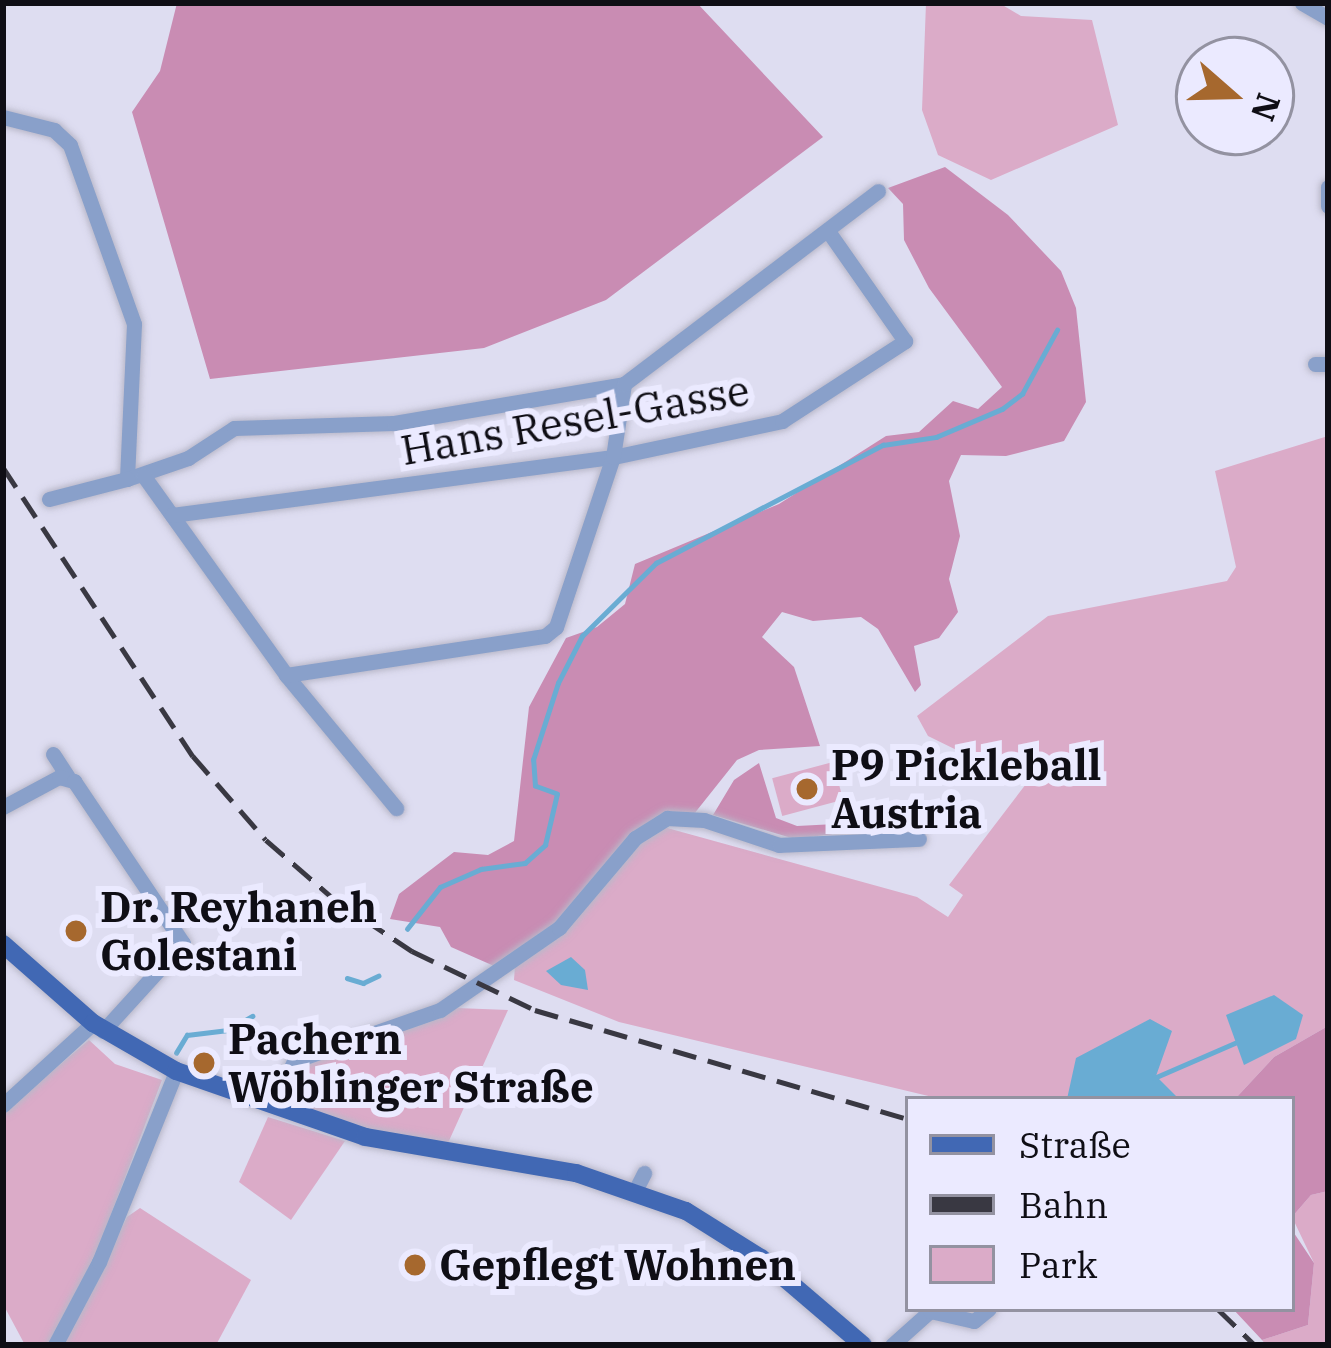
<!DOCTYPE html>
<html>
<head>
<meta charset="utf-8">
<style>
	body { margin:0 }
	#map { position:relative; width:1331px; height:1348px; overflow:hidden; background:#deddf1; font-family:"IBM Plex Serif",serif }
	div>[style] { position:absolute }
	.green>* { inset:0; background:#dbabc8; transform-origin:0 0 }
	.forest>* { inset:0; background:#c98cb3 }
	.water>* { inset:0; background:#69acd3 }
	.stream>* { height:4.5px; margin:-2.25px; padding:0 2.25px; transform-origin:2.25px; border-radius:2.25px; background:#69acd3 }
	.roads { filter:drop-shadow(0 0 3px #b9b8c9) drop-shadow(0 0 3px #b9b8c9) }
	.minor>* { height:15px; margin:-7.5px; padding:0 7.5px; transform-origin:7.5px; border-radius:7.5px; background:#89a0ca }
	.major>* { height:18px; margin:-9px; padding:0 9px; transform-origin:9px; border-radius:9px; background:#4168b4 }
	.rail>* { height:4.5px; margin-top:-2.25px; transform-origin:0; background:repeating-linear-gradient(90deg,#393842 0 24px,transparent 0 36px) }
	.dots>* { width:33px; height:33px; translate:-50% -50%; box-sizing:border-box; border:6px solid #ebeaff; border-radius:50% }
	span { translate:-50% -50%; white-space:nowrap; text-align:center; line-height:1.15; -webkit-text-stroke:12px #ebeaff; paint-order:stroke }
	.street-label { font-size:42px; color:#0f0e15 }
	.poi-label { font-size:42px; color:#0f0e15; font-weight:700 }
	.left { translate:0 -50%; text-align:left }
	.frame { position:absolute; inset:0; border:6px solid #0f0e15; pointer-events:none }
	.legend { position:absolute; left:905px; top:1096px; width:390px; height:216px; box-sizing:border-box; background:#ebeaff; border:3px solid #9392a1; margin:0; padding:15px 21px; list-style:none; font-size:36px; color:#0f0e15 }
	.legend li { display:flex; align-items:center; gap:24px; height:60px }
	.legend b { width:60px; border:3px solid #9392a1 }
	.north { position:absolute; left:1175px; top:36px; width:120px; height:120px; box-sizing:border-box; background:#ebeaff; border:3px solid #9392a1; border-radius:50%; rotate:110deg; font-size:33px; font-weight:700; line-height:48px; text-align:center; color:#0f0e15 }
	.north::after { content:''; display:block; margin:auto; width:42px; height:54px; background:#a6682e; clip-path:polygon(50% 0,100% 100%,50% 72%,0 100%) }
</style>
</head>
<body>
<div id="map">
	<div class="green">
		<i style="clip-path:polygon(926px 3px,999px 3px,1021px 16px,1092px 20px,1118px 125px,991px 180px,938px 155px,922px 110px)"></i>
		<i style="clip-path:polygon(1328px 436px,1328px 1026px,1274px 1057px,1235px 1099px,941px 1099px,619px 1022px,514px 980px,515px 965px,660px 826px,917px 897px,948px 917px,963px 895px,949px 885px,1026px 784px,928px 736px,917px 716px,1048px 616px,1227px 581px,1236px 567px,1215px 471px)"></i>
		<i style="left:833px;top:762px;width:39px;height:63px;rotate:75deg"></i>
		<i style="clip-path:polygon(457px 1008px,508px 1010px,448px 1143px,367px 1131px,285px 1103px,305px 1065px)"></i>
		<i style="clip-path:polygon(89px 1040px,115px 1064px,162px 1080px,88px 1275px,50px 1345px,25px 1345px,3px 1304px,3px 1113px)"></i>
		<i style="clip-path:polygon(268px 1117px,345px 1141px,291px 1220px,239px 1182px)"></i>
		<i style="clip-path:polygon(1328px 1191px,1328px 1345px,1266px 1345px,1262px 1340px,1308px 1325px,1314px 1263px,1292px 1217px,1311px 1195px)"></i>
		<i style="clip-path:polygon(140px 1208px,251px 1280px,216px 1345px,63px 1345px,127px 1217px)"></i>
	</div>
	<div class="forest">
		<i style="clip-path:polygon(177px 3px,697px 3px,823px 137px,606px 300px,484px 348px,210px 379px,132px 112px,160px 71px)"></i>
		<i style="clip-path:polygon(945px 167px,1008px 215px,1061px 271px,1076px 308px,1086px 402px,1064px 441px,1006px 456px,961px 455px,949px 481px,960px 536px,949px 579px,958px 612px,939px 638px,914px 646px,921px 685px,915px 692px,878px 629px,861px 617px,813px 621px,782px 612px,762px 637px,794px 667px,820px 746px,759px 750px,737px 760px,694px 814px,660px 817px,557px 923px,494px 966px,451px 947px,440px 927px,390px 919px,399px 894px,454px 852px,488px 855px,514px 841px,529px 707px,566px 638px,597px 627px,625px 604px,635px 564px,779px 504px,886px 436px,919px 432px,953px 401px,978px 409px,1002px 387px,929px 288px,904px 240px,903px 204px,888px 188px)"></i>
		<i style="clip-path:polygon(759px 763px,776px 818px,797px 826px,855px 823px,855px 831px,795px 839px,713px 815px,734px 780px)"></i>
		<i style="clip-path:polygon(1328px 1026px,1328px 1191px,1311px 1195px,1292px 1217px,1292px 1099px,1235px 1099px,1274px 1057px)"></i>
		<i style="clip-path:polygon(1292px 1230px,1314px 1263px,1308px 1325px,1262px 1340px,1233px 1309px,1292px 1309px)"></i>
	</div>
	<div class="water">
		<i style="clip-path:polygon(571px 957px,585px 970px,588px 990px,561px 985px,546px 971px)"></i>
		<i style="clip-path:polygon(1274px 995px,1303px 1015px,1296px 1039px,1244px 1065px,1226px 1015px)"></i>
		<i style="clip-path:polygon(1150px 1019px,1172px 1031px,1156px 1076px,1179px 1099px,1067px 1099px,1076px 1058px)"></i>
	</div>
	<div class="stream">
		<i style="left:407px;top:929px;width:53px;rotate:-51.8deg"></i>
		<i style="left:440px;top:887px;width:45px;rotate:-23.7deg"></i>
		<i style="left:481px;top:869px;width:44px;rotate:-7.8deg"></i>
		<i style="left:525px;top:863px;width:27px;rotate:-42deg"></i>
		<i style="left:545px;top:845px;width:52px;rotate:-76.8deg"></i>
		<i style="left:557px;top:794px;width:23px;rotate:-160deg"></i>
		<i style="left:535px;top:786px;width:26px;rotate:-94deg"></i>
		<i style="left:533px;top:760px;width:81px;rotate:-72deg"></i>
		<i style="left:558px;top:683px;width:53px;rotate:-62.9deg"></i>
		<i style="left:582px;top:636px;width:104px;rotate:-44.6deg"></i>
		<i style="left:656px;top:563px;width:256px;rotate:-27.5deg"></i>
		<i style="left:883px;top:445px;width:54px;rotate:-8.6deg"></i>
		<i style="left:936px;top:437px;width:72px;rotate:-23deg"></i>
		<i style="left:1002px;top:409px;width:25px;rotate:-37deg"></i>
		<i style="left:1022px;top:394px;width:73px;rotate:-61.3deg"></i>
		<i style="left:347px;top:978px;width:17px;rotate:17deg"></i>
		<i style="left:363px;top:983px;width:17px;rotate:-25deg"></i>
		<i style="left:176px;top:1053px;width:21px;rotate:-59deg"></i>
		<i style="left:187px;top:1035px;width:41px;rotate:-7deg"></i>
		<i style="left:228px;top:1030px;width:28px;rotate:-30deg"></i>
		<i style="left:1154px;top:1078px;width:90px;rotate:-23.4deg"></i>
	</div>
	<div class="roads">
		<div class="minor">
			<i style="left:1302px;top:3px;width:30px;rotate:30deg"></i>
			<i style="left:3px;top:117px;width:53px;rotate:14.3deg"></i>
			<i style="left:54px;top:130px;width:22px;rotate:43deg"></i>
			<i style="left:70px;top:145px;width:190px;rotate:70.3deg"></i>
			<i style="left:134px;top:324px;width:155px;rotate:92.6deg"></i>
			<i style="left:127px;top:479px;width:65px;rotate:-19deg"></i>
			<i style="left:188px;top:458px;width:55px;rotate:-33.1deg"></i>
			<i style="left:234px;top:428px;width:160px;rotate:-1.8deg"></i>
			<i style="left:394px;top:423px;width:233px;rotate:-9.6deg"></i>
			<i style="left:1328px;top:187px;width:19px;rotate:90deg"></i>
			<i style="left:1315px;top:364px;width:13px"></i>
			<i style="left:143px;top:475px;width:246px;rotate:54.4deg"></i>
			<i style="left:286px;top:675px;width:173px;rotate:50.4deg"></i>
			<i style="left:49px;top:499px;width:81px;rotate:-14.4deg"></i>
			<i style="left:172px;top:515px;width:445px;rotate:-7.5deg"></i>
			<i style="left:613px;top:457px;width:173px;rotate:-12deg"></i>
			<i style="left:782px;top:421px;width:147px;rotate:-33deg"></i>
			<i style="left:905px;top:341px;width:134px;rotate:-125deg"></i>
			<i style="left:286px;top:675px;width:262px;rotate:-8.6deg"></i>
			<i style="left:545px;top:636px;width:14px;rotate:-39deg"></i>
			<i style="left:556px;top:627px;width:179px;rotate:-71.5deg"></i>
			<i style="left:613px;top:457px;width:74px;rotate:-81.4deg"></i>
			<i style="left:624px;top:384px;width:319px;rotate:-37.2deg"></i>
			<i style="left:53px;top:754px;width:27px;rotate:57deg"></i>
			<i style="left:3px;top:807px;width:64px;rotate:-28.2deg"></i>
			<i style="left:59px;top:777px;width:16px;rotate:15deg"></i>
			<i style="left:74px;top:781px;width:195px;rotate:56.1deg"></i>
			<i style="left:183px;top:943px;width:119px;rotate:132.3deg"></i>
			<i style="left:3px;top:1105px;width:122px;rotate:-42.3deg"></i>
			<i style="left:274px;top:1105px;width:48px;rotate:-65.6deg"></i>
			<i style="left:294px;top:1061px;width:155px;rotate:-19.3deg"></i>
			<i style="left:440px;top:1010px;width:145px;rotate:-34.6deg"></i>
			<i style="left:559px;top:928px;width:118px;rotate:-49.8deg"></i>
			<i style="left:635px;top:838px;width:38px;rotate:-32deg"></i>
			<i style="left:667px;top:818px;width:37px;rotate:3deg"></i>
			<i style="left:704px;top:820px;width:79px;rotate:18.4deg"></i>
			<i style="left:779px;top:845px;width:140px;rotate:-2.5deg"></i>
			<i style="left:636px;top:1189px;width:18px;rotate:-63deg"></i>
			<i style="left:55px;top:1345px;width:94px;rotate:-62.1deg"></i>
			<i style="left:99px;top:1262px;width:206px;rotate:-68deg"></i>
			<i style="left:892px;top:1345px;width:51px;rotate:-41.8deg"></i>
			<i style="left:930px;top:1311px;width:45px;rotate:12.8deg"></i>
			<i style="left:974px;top:1321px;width:19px;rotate:-39deg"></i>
		</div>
		<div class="major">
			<i style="left:3px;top:944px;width:120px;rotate:41.3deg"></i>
			<i style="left:93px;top:1023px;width:96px;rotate:30deg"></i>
			<i style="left:176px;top:1071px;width:200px;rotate:19.2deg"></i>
			<i style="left:365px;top:1137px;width:214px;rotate:9.7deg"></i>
			<i style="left:576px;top:1173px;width:116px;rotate:19.1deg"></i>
			<i style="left:686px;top:1211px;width:89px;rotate:32.1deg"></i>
			<i style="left:761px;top:1258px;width:134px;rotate:40.5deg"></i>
		</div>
	</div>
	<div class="rail">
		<i style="left:3px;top:467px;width:346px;rotate:56.7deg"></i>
		<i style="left:193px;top:756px;width:111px;rotate:49deg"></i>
		<i style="left:266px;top:840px;width:90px;rotate:40.9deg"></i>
		<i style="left:334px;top:899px;width:94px;rotate:33.7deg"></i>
		<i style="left:412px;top:951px;width:136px;rotate:25.6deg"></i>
		<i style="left:535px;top:1010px;width:389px;rotate:16.3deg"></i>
		<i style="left:1218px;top:1309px;width:52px;rotate:44.2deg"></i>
	</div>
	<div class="dots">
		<i style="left:807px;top:789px;background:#a6682e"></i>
		<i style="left:76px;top:931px;background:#a6682e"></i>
		<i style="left:204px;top:1063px;background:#a6682e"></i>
		<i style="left:415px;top:1265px;background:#a6682e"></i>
	</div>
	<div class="street-label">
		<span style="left:575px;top:420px;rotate:-10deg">Hans Resel-Gasse</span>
	</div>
	<div class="poi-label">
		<span class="left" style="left:831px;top:789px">P9 Pickleball<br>Austria</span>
		<span class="left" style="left:100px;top:931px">Dr. Reyhaneh<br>Golestani</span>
		<span class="left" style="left:228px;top:1063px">Pachern<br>Wöblinger Straße</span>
		<span class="left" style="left:439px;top:1265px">Gepflegt Wohnen</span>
	</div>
	<div class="frame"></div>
	<ul class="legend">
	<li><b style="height:15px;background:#4168b4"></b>Straße</li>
	<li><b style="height:15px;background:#393842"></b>Bahn</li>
	<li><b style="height:33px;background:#dbabc8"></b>Park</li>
	</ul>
	<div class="north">N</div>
</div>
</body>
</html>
